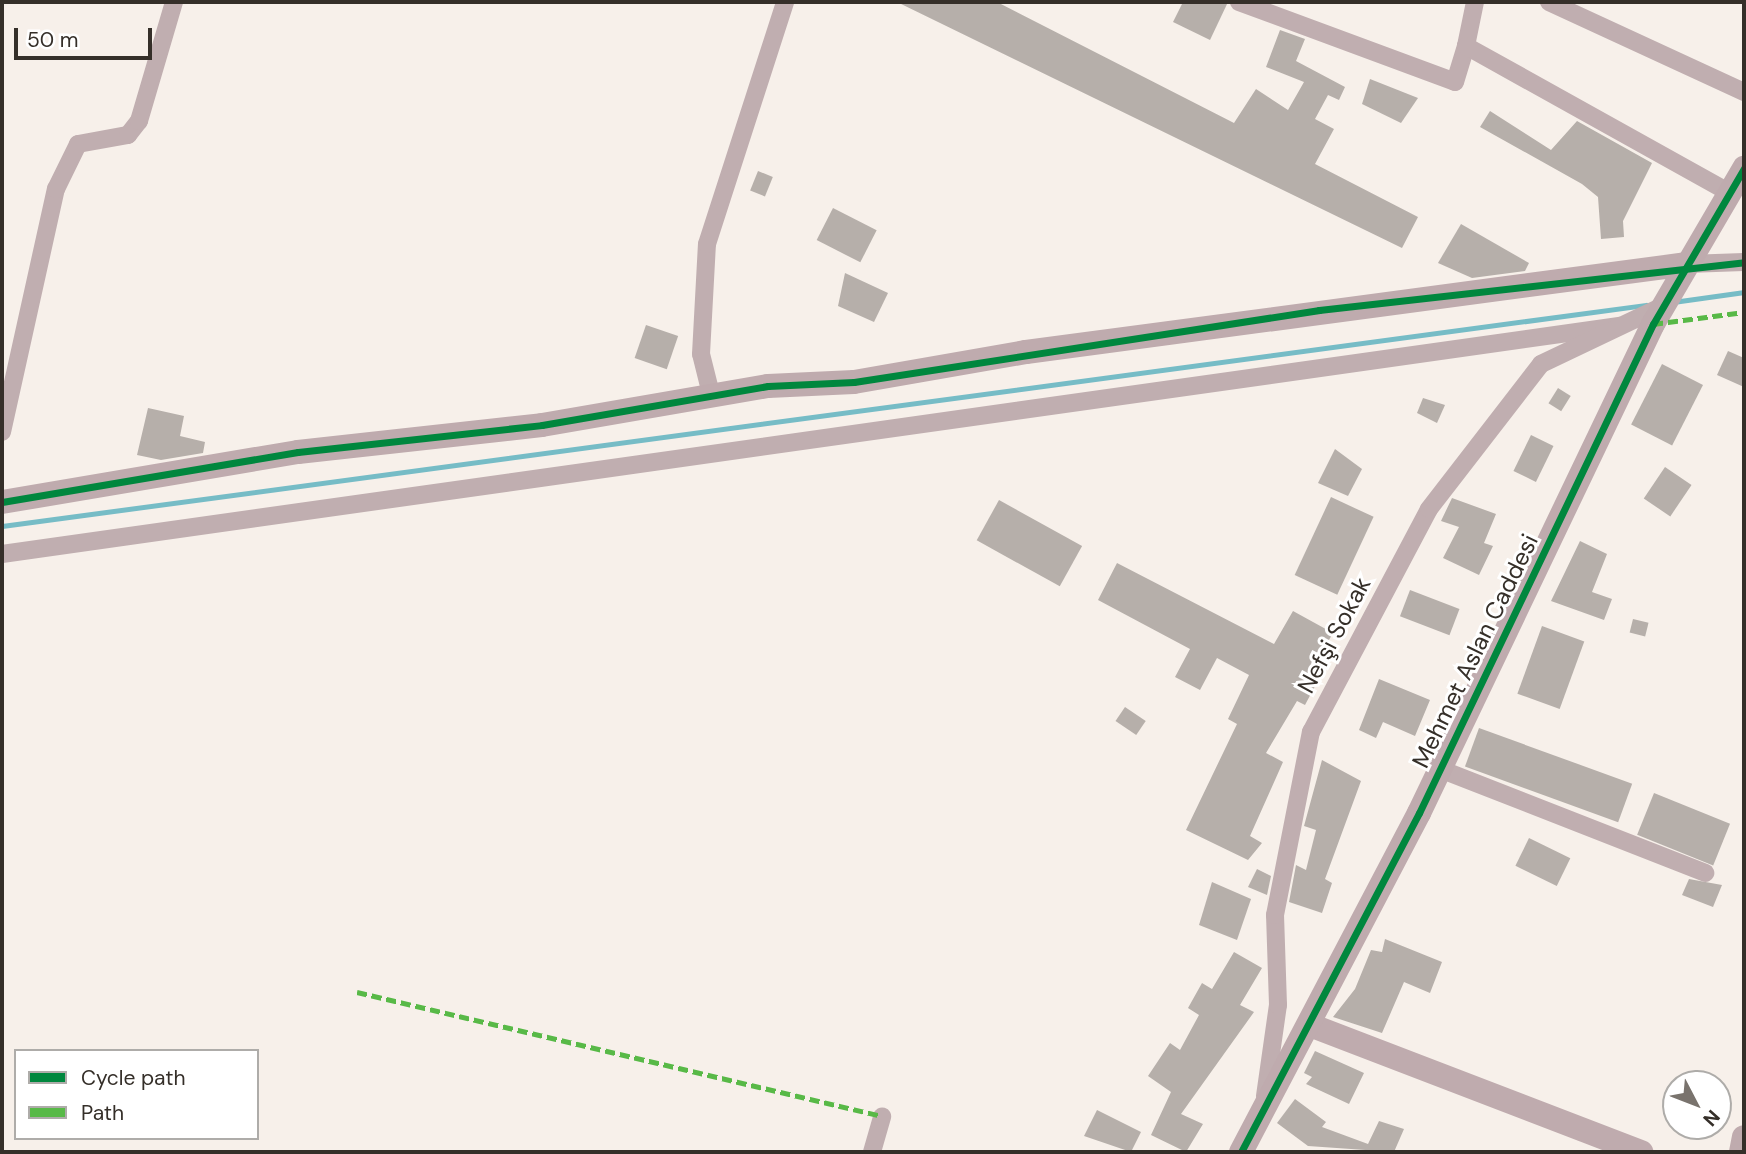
<!DOCTYPE html>
<html>
<head>
<meta charset="utf-8">
<style>
	body { margin:0 }
	#map { position:relative; width:1746px; height:1154px; overflow:hidden; background:#f7f0ea; font-family:"DM Sans",sans-serif }
	div>[style] { position:absolute }
	.stream>* { height:5px; margin:-2.5px; padding:0 2.5px; transform-origin:2.5px; border-radius:2.5px; background:#76bcc6 }
	.building>* { inset:0; background:#b6afaa; transform-origin:0 0 }
	.street>* { height:18px; margin:-9px; padding:0 9px; transform-origin:9px; border-radius:9px; background:#c0aeb0 }
	.secondary>* { height:24px; margin:-12px; padding:0 12px; transform-origin:12px; border-radius:12px; background:#bfabae }
	.quiet>* { height:5px; margin-top:-2.5px; transform-origin:0; background:repeating-linear-gradient(90deg,#58b947 0 10px,transparent 0 15px) }
	.cycleway>* { height:7px; margin:-3.5px; padding:0 3.5px; transform-origin:3.5px; border-radius:3.5px; background:#00873e }
	span { translate:-50% -50%; white-space:nowrap; text-align:center; line-height:1.15; -webkit-text-stroke:6px #fff; paint-order:stroke }
	.street-label { font-size:24px; color:#352f29 }
	.frame { position:absolute; inset:0; border:4px solid #352f29; pointer-events:none }
	.legend { position:absolute; left:14px; top:1049px; width:245px; height:91px; box-sizing:border-box; background:#fff; border:2px solid #aeaca9; margin:0; padding:9px 12px; list-style:none; font-size:21px; color:#352f29 }
	.legend li { display:flex; align-items:center; gap:14px; height:35px }
	.legend b { width:35px; border:2px solid #aeaca9 }
	.north { position:absolute; left:1662px; top:1070px; width:70px; height:70px; box-sizing:border-box; background:#fff; border:2px solid #aeaca9; border-radius:50%; rotate:132deg; font-size:19px; font-weight:700; line-height:28px; text-align:center; color:#352f29 }
	.north::after { content:''; display:block; margin:auto; width:24px; height:32px; background:#79736d; clip-path:polygon(50% 0,100% 100%,50% 72%,0 100%) }
	.scale { position:absolute; left:14px; top:28px; width:138px; height:32px; box-sizing:border-box; border:4px solid #352f29; border-top:0; padding-left:9px; font-size:21px; line-height:24px; white-space:nowrap; color:#352f29; -webkit-text-stroke:5px #fff; paint-order:stroke }
</style>
</head>
<body>
<div id="map">
	<div class="stream">
		<i style="left:1673px;top:302px;width:72px;rotate:-8deg"></i>
		<i style="left:2px;top:526px;width:1659px;rotate:-7.66deg"></i>
	</div>
	<div class="building">
		<i style="clip-path:polygon(897px 2px,997px 2px,1234px 123px,1256px 89px,1288px 110px,1304px 82px,1266px 67px,1280px 30px,1305px 39px,1296px 61px,1345px 87px,1339px 100px,1328px 95px,1315px 119px,1334px 129px,1315px 164px,1418px 217px,1402px 248px)"></i>
		<i style="clip-path:polygon(1183px 2px,1228px 2px,1210px 40px,1173px 22px)"></i>
		<i style="clip-path:polygon(1370px 79px,1418px 98px,1401px 123px,1362px 104px)"></i>
		<i style="clip-path:polygon(1490px 111px,1551px 150px,1577px 121px,1652px 163px,1623px 221px,1624px 237px,1601px 239px,1598px 197px,1582px 184px,1480px 127px)"></i>
		<i style="left:758px;top:171px;width:16px;height:21px;rotate:22deg"></i>
		<i style="left:833px;top:208px;width:49px;height:36px;rotate:27deg"></i>
		<i style="clip-path:polygon(1461px 224px,1529px 263px,1525px 271px,1472px 278px,1438px 263px)"></i>
		<i style="clip-path:polygon(845px 273px,888px 293px,874px 322px,838px 306px)"></i>
		<i style="left:646px;top:325px;width:34px;height:35px;rotate:19deg"></i>
		<i style="clip-path:polygon(1728px 351px,1744px 358px,1744px 387px,1717px 375px)"></i>
		<i style="left:1662px;top:364px;width:46px;height:68px;rotate:27deg"></i>
		<i style="left:1558px;top:388px;width:15px;height:18px;rotate:32deg"></i>
		<i style="clip-path:polygon(1423px 398px,1445px 405px,1437px 423px,1417px 413px)"></i>
		<i style="clip-path:polygon(148px 408px,184px 416px,180px 436px,205px 442px,203px 453px,161px 460px,137px 455px)"></i>
		<i style="left:1531px;top:435px;width:25px;height:40px;rotate:26deg"></i>
		<i style="clip-path:polygon(1335px 449px,1362px 469px,1348px 496px,1318px 483px)"></i>
		<i style="left:1665px;top:467px;width:32px;height:38px;rotate:34deg"></i>
		<i style="left:1331px;top:497px;width:47px;height:86px;rotate:25deg"></i>
		<i style="clip-path:polygon(1452px 498px,1496px 514px,1484px 543px,1493px 546px,1479px 575px,1443px 558px,1459px 527px,1441px 521px)"></i>
		<i style="left:999px;top:500px;width:95px;height:46px;rotate:29deg"></i>
		<i style="clip-path:polygon(1580px 541px,1607px 554px,1592px 592px,1612px 599px,1604px 620px,1551px 601px)"></i>
		<i style="clip-path:polygon(1117px 563px,1274px 644px,1293px 611px,1333px 633px,1314px 666px,1323px 671px,1305px 705px,1297px 701px,1266px 753px,1283px 762px,1250px 836px,1262px 843px,1248px 860px,1186px 830px,1237px 724px,1228px 719px,1249px 675px,1217px 658px,1200px 690px,1175px 677px,1190px 649px,1098px 600px)"></i>
		<i style="left:1410px;top:590px;width:53px;height:28px;rotate:21deg"></i>
		<i style="left:1633px;top:619px;width:16px;height:14px;rotate:14deg"></i>
		<i style="left:1542px;top:626px;width:45px;height:72px;rotate:20deg"></i>
		<i style="clip-path:polygon(1379px 679px,1430px 700px,1415px 736px,1383px 722px,1376px 738px,1359px 730px)"></i>
		<i style="left:1125px;top:707px;width:25px;height:17px;rotate:34deg"></i>
		<i style="left:1479px;top:728px;width:163px;height:41px;rotate:20deg"></i>
		<i style="clip-path:polygon(1322px 760px,1361px 781px,1325px 879px,1332px 883px,1322px 913px,1289px 902px,1296px 865px,1306px 870px,1316px 830px,1304px 826px)"></i>
		<i style="left:1654px;top:793px;width:82px;height:45px;rotate:22deg"></i>
		<i style="left:1529px;top:838px;width:46px;height:31px;rotate:26deg"></i>
		<i style="clip-path:polygon(1257px 869px,1271px 876px,1267px 895px,1248px 887px)"></i>
		<i style="clip-path:polygon(1689px 879px,1722px 885px,1713px 907px,1682px 895px)"></i>
		<i style="clip-path:polygon(1212px 882px,1251px 899px,1237px 940px,1199px 925px)"></i>
		<i style="clip-path:polygon(1385px 939px,1442px 962px,1430px 993px,1404px 982px,1382px 1033px,1333px 1017px,1355px 989px,1371px 950px,1382px 952px)"></i>
		<i style="clip-path:polygon(1234px 952px,1262px 968px,1240px 1005px,1254px 1012px,1181px 1114px,1203px 1124px,1186px 1152px,1151px 1135px,1171px 1092px,1148px 1076px,1170px 1043px,1180px 1050px,1199px 1015px,1188px 1008px,1202px 983px,1212px 989px)"></i>
		<i style="clip-path:polygon(1315px 1051px,1364px 1073px,1349px 1104px,1306px 1084px,1312px 1077px,1304px 1073px)"></i>
		<i style="clip-path:polygon(1295px 1099px,1326px 1122px,1322px 1127px,1368px 1144px,1379px 1121px,1404px 1129px,1394px 1152px,1308px 1146px,1277px 1123px)"></i>
		<i style="clip-path:polygon(1097px 1110px,1141px 1132px,1131px 1152px,1084px 1136px)"></i>
	</div>
	<div class="street">
		<i style="left:1239px;top:2px;width:230px;rotate:20.3deg"></i>
		<i style="left:1455px;top:82px;width:38px;rotate:-73deg"></i>
		<i style="left:1475px;top:2px;width:45px;rotate:101.6deg"></i>
		<i style="left:1466px;top:46px;width:302px;rotate:29.1deg"></i>
		<i style="left:1549px;top:2px;width:215px;rotate:24.8deg"></i>
		<i style="left:1687px;top:264px;width:57px;rotate:-2deg"></i>
		<i style="left:712px;top:398px;width:45px;rotate:-104deg"></i>
		<i style="left:701px;top:354px;width:110px;rotate:-86.9deg"></i>
		<i style="left:707px;top:244px;width:254px;rotate:-72.1deg"></i>
		<i style="left:2px;top:432px;width:249px;rotate:-77.5deg"></i>
		<i style="left:56px;top:189px;width:50px;rotate:-63.9deg"></i>
		<i style="left:78px;top:144px;width:51px;rotate:-10.2deg"></i>
		<i style="left:128px;top:135px;width:18px;rotate:-52deg"></i>
		<i style="left:139px;top:121px;width:124px;rotate:-73.6deg"></i>
		<i style="left:2px;top:554px;width:1633px;rotate:-8.03deg"></i>
		<i style="left:1440px;top:769px;width:285px;rotate:21.4deg"></i>
		<i style="left:1265px;top:1096px;width:92px;rotate:-81.9deg"></i>
		<i style="left:1278px;top:1005px;width:90px;rotate:-91.9deg"></i>
		<i style="left:1275px;top:915px;width:187px;rotate:-78.9deg"></i>
		<i style="left:1311px;top:732px;width:252px;rotate:-62.1deg"></i>
		<i style="left:1429px;top:509px;width:183px;rotate:-52.3deg"></i>
		<i style="left:1541px;top:364px;width:137px;rotate:-25.4deg"></i>
		<i style="left:872px;top:1152px;width:37px;rotate:-74deg"></i>
	</div>
	<div class="secondary">
		<i style="left:2px;top:502px;width:300px;rotate:-9.6deg"></i>
		<i style="left:298px;top:452px;width:245px;rotate:-6.3deg"></i>
		<i style="left:542px;top:425px;width:229px;rotate:-9.8deg"></i>
		<i style="left:768px;top:386px;width:86px;rotate:-2.7deg"></i>
		<i style="left:854px;top:382px;width:175px;rotate:-9.9deg"></i>
		<i style="left:1026px;top:352px;width:667px;rotate:-7.58deg"></i>
		<i style="left:1310px;top:1025px;width:355px;rotate:21deg"></i>
		<i style="left:1241px;top:1152px;width:383px;rotate:-62.3deg"></i>
		<i style="left:1419px;top:813px;width:542px;rotate:-64.43deg"></i>
		<i style="left:1653px;top:324px;width:181px;rotate:-59.7deg"></i>
		<i style="left:1741px;top:1152px;width:15px;rotate:-79deg"></i>
	</div>
	<div class="quiet">
		<i style="left:1653px;top:324px;width:92px;rotate:-7.5deg"></i>
		<i style="left:357px;top:992px;width:539px;rotate:13.29deg"></i>
	</div>
	<div class="cycleway">
		<i style="left:2px;top:502px;width:300px;rotate:-9.6deg"></i>
		<i style="left:298px;top:452px;width:245px;rotate:-6.3deg"></i>
		<i style="left:542px;top:425px;width:229px;rotate:-9.8deg"></i>
		<i style="left:768px;top:386px;width:86px;rotate:-2.7deg"></i>
		<i style="left:854px;top:382px;width:471px;rotate:-8.8deg"></i>
		<i style="left:1319px;top:310px;width:428px;rotate:-6.4deg"></i>
		<i style="left:1241px;top:1152px;width:383px;rotate:-62.3deg"></i>
		<i style="left:1419px;top:813px;width:542px;rotate:-64.43deg"></i>
		<i style="left:1653px;top:324px;width:181px;rotate:-59.7deg"></i>
	</div>
	<div class="street-label">
		<span style="left:1334px;top:635px;rotate:-62deg">Nefşi Sokak</span>
		<span style="left:1475px;top:651px;rotate:-64deg">Mehmet Aslan Caddesi</span>
	</div>
	<div class="frame"></div>
	<ul class="legend">
	<li><b style="height:9px;background:#00873e"></b>Cycle path</li>
	<li><b style="height:9px;background:#58b947"></b>Path</li>
	</ul>
	<div class="north">N</div>
	<div class="scale">50 m</div>
</div>
</body>
</html>
